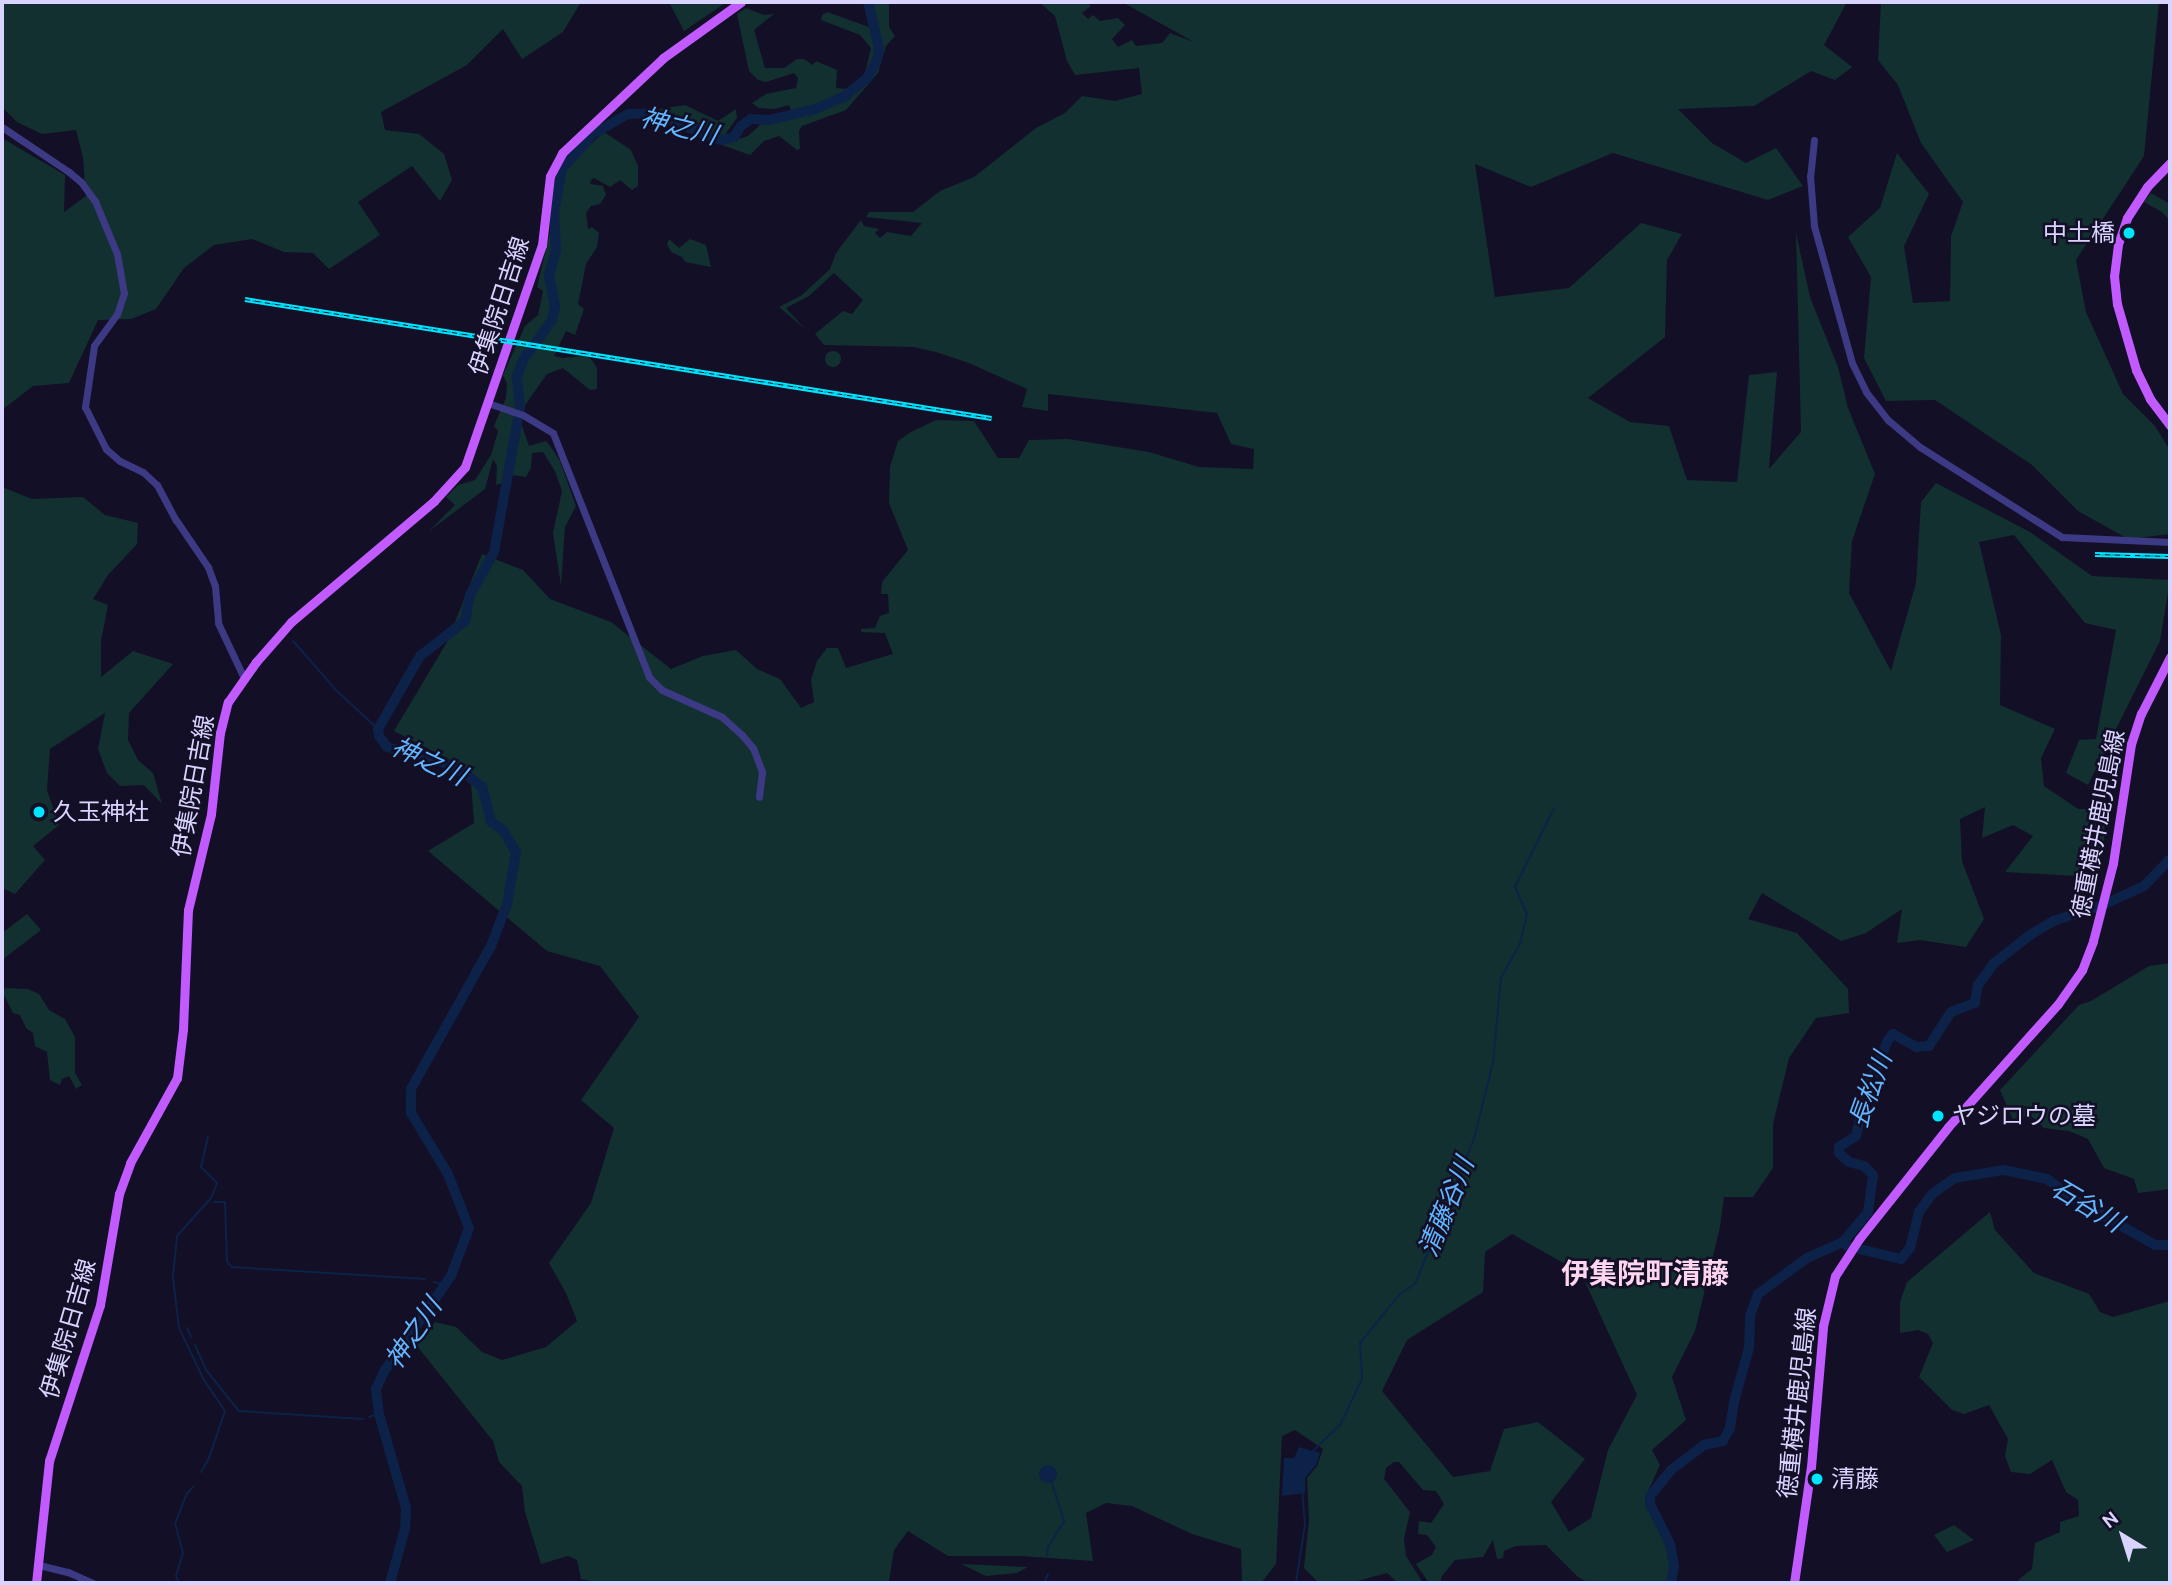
<!DOCTYPE html>
<html>
<head>
<meta charset="utf-8">
<style>
	body { margin:0 }
	#map { position:relative; width:2172px; height:1585px; overflow:hidden; background:#130f26; font-family:Ubuntu,"Noto Sans JP",sans-serif }
	div>[style] { position:absolute }
	.green>* { inset:0; background:#12302f }
	.round { border-radius:50% }
	.water>* { inset:0; background:#0c2248 }
	.stream>* { height:2px; margin:-1px; padding:0 1px; transform-origin:1px; border-radius:1px; background:#0c2248 }
	.river>* { height:10px; margin:-5px; padding:0 5px; transform-origin:5px; border-radius:5px; background:#0c2248 }
	.minor>* { height:7px; margin:-3.5px; padding:0 3.5px; transform-origin:3.5px; border-radius:3.5px; background:#3d3a85 }
	.major>* { height:9px; margin:-4.5px; padding:0 4.5px; transform-origin:4.5px; border-radius:4.5px; background:#c25bff }
	.rail>* { height:4.5px; margin-top:-2.25px; transform-origin:0; background:repeating-linear-gradient(90deg,#130f26 0 5px,#00e5ff 0 10px); box-sizing:border-box; border-block:2px solid #00e5ff }
	.dots>* { width:19px; height:19px; translate:-50% -50%; box-sizing:border-box; border:4px solid #130f26; border-radius:50% }
	span { translate:-50% -50%; white-space:nowrap; text-align:center; line-height:1.15; -webkit-text-stroke:5px #130f26; paint-order:stroke }
	.poi-label { font-size:24px; color:#d9d4ff }
	.right { translate:-100% -50%; text-align:right }
	.left { translate:0 -50%; text-align:left }
	.street-label { font-size:24px; color:#d9d4ff }
	.water-label { font-size:26px; color:#62b6ff; font-style:italic }
	.quarter-label { font-size:28px; color:#ffd6f0; font-weight:700 }
	.frame { position:absolute; inset:0; border:4px solid #d9d4ff; pointer-events:none }
	.north { position:absolute; left:2088px; top:1501px; width:70px; height:70px; -webkit-text-stroke:5px #130f26; paint-order:stroke; rotate:322deg; font-size:19px; font-weight:700; line-height:28px; text-align:center; color:#d9d4ff }
	.north::after { content:''; display:block; margin:auto; width:24px; height:32px; background:#d9d4ff; clip-path:polygon(50% 0,100% 100%,50% 72%,0 100%) }
</style>
</head>
<body>
<div id="map">
	<div class="green">
		<i style="clip-path:polygon(2px 2px,581px 2px,563px 32px,522px 59px,503px 29px,467px 65px,381px 112px,385px 130px,419px 134px,444px 154px,452px 180px,440px 201px,412px 166px,358px 202px,380px 235px,329px 269px,313px 253px,284px 252px,252px 239px,214px 245px,184px 268px,156px 309px,131px 319px,98px 320px,69px 383px,33px 386px,2px 410px,2px 138px,65px 175px,64px 212px,86px 196px,83px 158px,76px 130px,42px 134px,17px 122px,2px 107px)"></i>
		<i style="clip-path:polygon(669px 2px,727px 2px,684px 31px)"></i>
		<i style="clip-path:polygon(873px 2px,889px 2px,889px 27px,895px 36px,886px 46px,878px 73px,846px 110px,802px 126px,799px 131px,800px 149px,797px 150px,779px 136px,764px 141px,750px 155px,708px 140px,691px 127px,665px 116px,659px 109px,685px 105px,718px 121px,736px 109px,737px 118px,724px 136px,732px 141px,748px 136px,760px 125px,791px 110px,789px 105px,775px 109px,758px 108px,752px 103px,766px 94px,796px 88px,798px 78px,794px 73px,766px 82px,758px 80px,749px 71px,737px 14px,746px 8px,764px 15px,774px 14px,754px 30px,765px 68px,784px 68px,797px 59px,804px 59px,813px 65px,816px 61px,837px 70px,836px 88px,848px 89px,864px 77px,871px 48px,860px 35px,821px 20px,822px 15px,827px 12px,869px 27px)"></i>
		<i style="clip-path:polygon(evenodd,1039px 2px,1087px 2px,1091px 6px,1082px 13px,1088px 19px,1093px 15px,1100px 21px,1118px 18px,1125px 25px,1112px 39px,1118px 47px,1132px 40px,1136px 46px,1162px 43px,1170px 33px,1194px 42px,1122px 2px,1847px 2px,1824px 45px,1852px 67px,1835px 80px,1811px 71px,1754px 106px,1678px 109px,1712px 143px,1746px 163px,1776px 148px,1803px 186px,1768px 200px,1613px 153px,1531px 187px,1475px 164px,1495px 297px,1569px 288px,1641px 223px,1682px 234px,1667px 260px,1665px 337px,1588px 398px,1630px 422px,1669px 426px,1687px 480px,1737px 482px,1749px 375px,1777px 372px,1769px 469px,1801px 432px,1796px 233px,1810px 297px,1838px 367px,1848px 408px,1875px 474px,1852px 541px,1849px 593px,1891px 671px,1916px 583px,1921px 502px,1936px 483px,2030px 532px,2092px 576px,2170px 580px,2160px 641px,2088px 785px,2066px 773px,2079px 740px,2096px 739px,2116px 630px,2085px 623px,2014px 535px,1979px 542px,2001px 635px,2000px 705px,2055px 729px,2041px 758px,2044px 786px,2078px 809px,2105px 809px,2104px 843px,2076px 876px,2005px 872px,2033px 836px,2013px 825px,1982px 838px,1985px 807px,1960px 819px,1962px 861px,1984px 919px,1966px 947px,1920px 940px,1897px 943px,1902px 909px,1866px 933px,1841px 941px,1762px 893px,1748px 919px,1797px 933px,1848px 989px,1849px 1013px,1816px 1018px,1789px 1058px,1773px 1124px,1773px 1168px,1753px 1197px,1724px 1197px,1720px 1227px,1695px 1331px,1672px 1377px,1686px 1420px,1652px 1450px,1660px 1465px,1645px 1498px,1665px 1533px,1672px 1567px,1668px 1582px,1589px 1583px,1578px 1577px,1546px 1545px,1516px 1546px,1504px 1551px,1503px 1558px,1497px 1559px,1493px 1540px,1483px 1557px,1455px 1560px,1442px 1576px,1440px 1583px,1429px 1583px,1416px 1564px,1432px 1555px,1436px 1547px,1427px 1535px,1418px 1534px,1419px 1521px,1431px 1523px,1444px 1504px,1436px 1491px,1423px 1490px,1399px 1462px,1394px 1462px,1386px 1468px,1384px 1479px,1410px 1512px,1404px 1539px,1406px 1556px,1423px 1583px,1398px 1583px,1387px 1573px,1354px 1582px,1319px 1583px,1304px 1568px,1309px 1520px,1307px 1478px,1317px 1466px,1323px 1449px,1295px 1430px,1282px 1436px,1276px 1564px,1261px 1583px,1242px 1583px,1241px 1549px,1192px 1534px,1132px 1506px,1106px 1503px,1086px 1513px,1093px 1561px,1020px 1556px,948px 1556px,908px 1531px,894px 1550px,889px 1581px,880px 1583px,601px 1583px,581px 1579px,577px 1560px,568px 1556px,541px 1564px,525px 1512px,522px 1486px,499px 1462px,493px 1441px,417px 1346px,435px 1322px,456px 1327px,482px 1352px,502px 1360px,546px 1347px,577px 1321px,566px 1293px,549px 1263px,591px 1203px,614px 1128px,581px 1100px,639px 1017px,600px 966px,547px 951px,428px 851px,474px 823px,470px 770px,394px 731px,447px 642px,482px 554px,523px 570px,550px 599px,611px 622px,671px 669px,703px 656px,736px 650px,757px 669px,780px 679px,801px 708px,814px 702px,811px 680px,817px 661px,827px 648px,838px 648px,846px 668px,893px 654px,885px 633px,861px 632px,861px 629px,875px 628px,880px 616px,889px 613px,888px 594px,881px 594px,882px 582px,908px 550px,889px 503px,890px 467px,898px 441px,911px 432px,936px 420px,974px 421px,998px 458px,1019px 458px,1029px 440px,1068px 439px,1149px 452px,1199px 467px,1253px 469px,1254px 449px,1231px 444px,1217px 413px,1048px 394px,1048px 411px,1022px 407px,1027px 389px,969px 363px,936px 352px,914px 347px,824px 345px,815px 334px,843px 311px,852px 314px,863px 300px,834px 273px,809px 296px,786px 308px,805px 329px,779px 307px,802px 295px,830px 269px,836px 253px,861px 220px,864px 226px,879px 229px,875px 233px,880px 238px,887px 232px,911px 236px,922px 223px,866px 217px,869px 212px,913px 212px,940px 191px,974px 177px,1036px 128px,1065px 113px,1082px 96px,1115px 101px,1142px 94px,1139px 68px,1075px 75px,1067px 61px,1055px 16px,1039px 2px,1512px 1234px,1581px 1273px,1637px 1395px,1608px 1450px,1591px 1518px,1569px 1532px,1551px 1502px,1585px 1459px,1538px 1422px,1504px 1429px,1490px 1471px,1453px 1477px,1382px 1391px,1407px 1340px,1483px 1292px,1485px 1252px,1512px 1234px)"></i>
		<i style="clip-path:polygon(1881px 2px,2159px 2px,2144px 156px,2076px 260px,2086px 312px,2123px 394px,2155px 426px,2170px 450px,2170px 534px,2128px 539px,2078px 511px,2032px 465px,1935px 400px,1886px 401px,1864px 358px,1871px 277px,1848px 237px,1880px 208px,1897px 153px,1929px 194px,1904px 246px,1913px 303px,1950px 301px,1951px 236px,1963px 202px,1921px 143px,1898px 85px,1878px 60px)"></i>
		<i style="clip-path:polygon(604px 132px,631px 150px,638px 166px,638px 186px,632px 190px,620px 180px,610px 187px,594px 178px,591px 180px,590px 184px,603px 186px,606px 195px,600px 204px,591px 206px,586px 213px,588px 229px,592px 227px,599px 233px,597px 247px,586px 264px,578px 304px,584px 309px,575px 335px,566px 331px,554px 356px,563px 358px,585px 356px,592px 360px,597px 368px,597px 389px,590px 390px,563px 368px,547px 374px,523px 408px,521px 423px,529px 446px,546px 441px,551px 447px,560px 461px,576px 506px,565px 527px,561px 586px,553px 533px,562px 491px,555px 471px,543px 452px,532px 453px,531px 468px,526px 477px,505px 474px,503px 483px,496px 485px,497px 466px,493px 459px,485px 489px,428px 532px,455px 505px,446px 497px,458px 485px,475px 480px,491px 455px,498px 431px,494px 426px,506px 398px,507px 384px,503px 375px,525px 326px,538px 315px,543px 291px,537px 287px,563px 177px,569px 164px)"></i>
		<i style="clip-path:polygon(2151px 193px,2170px 204px,2170px 221px,2162px 212px,2144px 202px)"></i>
		<i style="clip-path:polygon(669px 239px,679px 248px,690px 239px,706px 245px,711px 267px,685px 262px,682px 257px,671px 252px,667px 244px)"></i>
		<i class="round" style="left:825px;top:351px;width:16px;height:16px"></i>
		<i style="clip-path:polygon(2px 487px,32px 499px,83px 497px,105px 515px,138px 523px,137px 544px,108px 575px,93px 599px,108px 605px,101px 641px,101px 677px,133px 651px,173px 664px,129px 713px,128px 740px,138px 760px,153px 773px,162px 804px,144px 785px,120px 786px,107px 773px,98px 749px,105px 713px,50px 749px,47px 790px,59px 825px,33px 846px,45px 860px,15px 894px,2px 888px)"></i>
		<i style="clip-path:polygon(27px 914px,41px 930px,2px 960px,2px 933px)"></i>
		<i style="clip-path:polygon(2170px 963px,2170px 1189px,2138px 1193px,2134px 1179px,2104px 1168px,2088px 1139px,2069px 1131px,2044px 1128px,2031px 1116px,2013px 1120px,2000px 1090px,2079px 1005px,2091px 1001px,2149px 966px)"></i>
		<i style="clip-path:polygon(5px 988px,28px 989px,39px 994px,49px 1010px,65px 1019px,75px 1037px,75px 1073px,82px 1085px,76px 1089px,69px 1076px,62px 1079px,60px 1085px,50px 1080px,47px 1052px,35px 1046px,33px 1033px,26px 1028px,20px 1015px,13px 1013px,3px 993px)"></i>
		<i style="clip-path:polygon(1990px 1212px,1995px 1230px,2034px 1273px,2089px 1294px,2100px 1312px,2113px 1317px,2170px 1301px,2170px 1583px,2022px 1583px,2018px 1580px,2032px 1569px,2035px 1543px,2060px 1532px,2060px 1522px,2079px 1516px,2078px 1500px,2066px 1492px,2052px 1460px,2030px 1474px,2011px 1472px,2005px 1456px,2008px 1439px,1989px 1405px,1964px 1414px,1952px 1410px,1919px 1377px,1933px 1343px,1928px 1334px,1918px 1330px,1900px 1333px,1900px 1302px,1907px 1282px)"></i>
		<i style="clip-path:polygon(1954px 1525px,1974px 1540px,1947px 1552px,1934px 1535px)"></i>
		<i style="clip-path:polygon(961px 1564px,1028px 1567px,1017px 1573px,986px 1576px)"></i>
	</div>
	<div class="water">
		<i style="clip-path:polygon(1299px 1447px,1320px 1453px,1316px 1465px,1305px 1478px,1305px 1493px,1282px 1496px,1284px 1458px,1294px 1458px)"></i>
		<i class="round" style="left:1039px;top:1465px;width:18px;height:18px"></i>
	</div>
	<div class="stream">
		<i style="left:293px;top:641px;width:67px;rotate:48.7deg"></i>
		<i style="left:337px;top:691px;width:56px;rotate:42.8deg"></i>
		<i style="left:214px;top:1202px;width:11px"></i>
		<i style="left:225px;top:1202px;width:60px;rotate:88.1deg"></i>
		<i style="left:227px;top:1262px;width:7px;rotate:45deg"></i>
		<i style="left:232px;top:1267px;width:193px;rotate:3.6deg"></i>
		<i style="left:434px;top:1282px;width:11px;rotate:15deg"></i>
		<i style="left:187px;top:1328px;width:10px;rotate:66deg"></i>
		<i style="left:195px;top:1345px;width:27px;rotate:66deg"></i>
		<i style="left:206px;top:1370px;width:53px;rotate:51.2deg"></i>
		<i style="left:239px;top:1411px;width:124px;rotate:3.7deg"></i>
		<i style="left:369px;top:1417px;width:10px;rotate:-17deg"></i>
		<i style="left:1313px;top:1451px;width:37px;rotate:-44deg"></i>
		<i style="left:1340px;top:1425px;width:51px;rotate:-64.4deg"></i>
		<i style="left:1362px;top:1379px;width:36px;rotate:-93deg"></i>
		<i style="left:1360px;top:1343px;width:63px;rotate:-50.8deg"></i>
		<i style="left:1400px;top:1294px;width:18px;rotate:-34deg"></i>
		<i style="left:1415px;top:1284px;width:157px;rotate:-67.9deg"></i>
		<i style="left:1474px;top:1139px;width:79px;rotate:-76.1deg"></i>
		<i style="left:1493px;top:1062px;width:84px;rotate:-84.6deg"></i>
		<i style="left:1501px;top:978px;width:39px;rotate:-61deg"></i>
		<i style="left:1520px;top:944px;width:31px;rotate:-77deg"></i>
		<i style="left:1527px;top:914px;width:30px;rotate:-114deg"></i>
		<i style="left:1515px;top:887px;width:88px;rotate:-63.7deg"></i>
		<i style="left:201px;top:1472px;width:16px;rotate:-60deg"></i>
		<i style="left:209px;top:1458px;width:50px;rotate:-71.2deg"></i>
		<i style="left:225px;top:1411px;width:40px;rotate:-124deg"></i>
		<i style="left:203px;top:1378px;width:55px;rotate:-115.6deg"></i>
		<i style="left:179px;top:1328px;width:51px;rotate:-96.7deg"></i>
		<i style="left:173px;top:1277px;width:41px;rotate:-84.4deg"></i>
		<i style="left:177px;top:1236px;width:51px;rotate:-48.2deg"></i>
		<i style="left:211px;top:1198px;width:16px;rotate:-68deg"></i>
		<i style="left:217px;top:1183px;width:23px;rotate:-135deg"></i>
		<i style="left:201px;top:1167px;width:31px;rotate:-77deg"></i>
		<i style="left:1047px;top:1556px;width:9px;rotate:-84deg"></i>
		<i style="left:1048px;top:1547px;width:31px;rotate:-58deg"></i>
		<i style="left:1064px;top:1521px;width:43px;rotate:-107.6deg"></i>
		<i style="left:179px;top:1583px;width:8px;rotate:-113deg"></i>
		<i style="left:176px;top:1576px;width:24px;rotate:-73deg"></i>
		<i style="left:183px;top:1553px;width:30px;rotate:-105deg"></i>
		<i style="left:175px;top:1524px;width:31px;rotate:-69deg"></i>
		<i style="left:186px;top:1495px;width:11px;rotate:-49deg"></i>
		<i style="left:1044px;top:1583px;width:10px;rotate:-66deg"></i>
		<i style="left:1296px;top:1583px;width:60px;rotate:-81.3deg"></i>
		<i style="left:1305px;top:1524px;width:32px;rotate:-95deg"></i>
	</div>
	<div class="river">
		<i style="left:1847px;top:1246px;width:56px;rotate:13.5deg"></i>
		<i style="left:1901px;top:1259px;width:14px;rotate:-51deg"></i>
		<i style="left:1910px;top:1248px;width:37px;rotate:-76deg"></i>
		<i style="left:1919px;top:1212px;width:22px;rotate:-54deg"></i>
		<i style="left:1932px;top:1194px;width:28px;rotate:-35deg"></i>
		<i style="left:1955px;top:1178px;width:50px;rotate:-9.3deg"></i>
		<i style="left:2004px;top:1170px;width:44px;rotate:11.8deg"></i>
		<i style="left:2047px;top:1179px;width:34px;rotate:37deg"></i>
		<i style="left:2074px;top:1199px;width:93px;rotate:29.6deg"></i>
		<i style="left:2155px;top:1245px;width:15px"></i>
		<i style="left:390px;top:1583px;width:56px;rotate:-74.5deg"></i>
		<i style="left:405px;top:1529px;width:21px;rotate:-87deg"></i>
		<i style="left:406px;top:1508px;width:98px;rotate:-106deg"></i>
		<i style="left:379px;top:1414px;width:25px;rotate:-97deg"></i>
		<i style="left:376px;top:1389px;width:21px;rotate:-65deg"></i>
		<i style="left:385px;top:1370px;width:115px;rotate:-54.9deg"></i>
		<i style="left:451px;top:1276px;width:51px;rotate:-69.4deg"></i>
		<i style="left:469px;top:1228px;width:58px;rotate:-111.3deg"></i>
		<i style="left:448px;top:1174px;width:71px;rotate:-121.2deg"></i>
		<i style="left:411px;top:1113px;width:24px;rotate:-90deg"></i>
		<i style="left:411px;top:1089px;width:164px;rotate:-60.8deg"></i>
		<i style="left:491px;top:946px;width:45px;rotate:-69.1deg"></i>
		<i style="left:507px;top:904px;width:53px;rotate:-80.2deg"></i>
		<i style="left:516px;top:852px;width:26px;rotate:-121deg"></i>
		<i style="left:503px;top:830px;width:14px;rotate:-146deg"></i>
		<i style="left:491px;top:822px;width:36px;rotate:-104deg"></i>
		<i style="left:482px;top:787px;width:22px;rotate:-141deg"></i>
		<i style="left:465px;top:773px;width:26px;rotate:-155deg"></i>
		<i style="left:441px;top:762px;width:56px;rotate:-164.5deg"></i>
		<i style="left:387px;top:747px;width:14px;rotate:-126deg"></i>
		<i style="left:379px;top:736px;width:7px;rotate:-98deg"></i>
		<i style="left:378px;top:729px;width:84px;rotate:-60.1deg"></i>
		<i style="left:420px;top:656px;width:57px;rotate:-37.9deg"></i>
		<i style="left:465px;top:621px;width:26px;rotate:-79deg"></i>
		<i style="left:470px;top:595px;width:49px;rotate:-60.8deg"></i>
		<i style="left:494px;top:552px;width:147px;rotate:-79.8deg"></i>
		<i style="left:520px;top:407px;width:31px;rotate:-96deg"></i>
		<i style="left:517px;top:376px;width:17px;rotate:-69deg"></i>
		<i style="left:523px;top:360px;width:49px;rotate:-54.1deg"></i>
		<i style="left:552px;top:320px;width:14px;rotate:-78deg"></i>
		<i style="left:555px;top:306px;width:32px;rotate:-101deg"></i>
		<i style="left:549px;top:275px;width:25px;rotate:-74deg"></i>
		<i style="left:556px;top:251px;width:38px;rotate:-93deg"></i>
		<i style="left:554px;top:213px;width:45px;rotate:-79.7deg"></i>
		<i style="left:562px;top:169px;width:47px;rotate:-48.5deg"></i>
		<i style="left:593px;top:134px;width:40px;rotate:-29.7deg"></i>
		<i style="left:628px;top:114px;width:24px;rotate:-2deg"></i>
		<i style="left:652px;top:113px;width:74px;rotate:21.4deg"></i>
		<i style="left:721px;top:140px;width:13px;rotate:-13deg"></i>
		<i style="left:734px;top:137px;width:13px;rotate:-58deg"></i>
		<i style="left:741px;top:126px;width:12px;rotate:-35deg"></i>
		<i style="left:751px;top:119px;width:18px;rotate:3deg"></i>
		<i style="left:769px;top:120px;width:47px;rotate:-13.4deg"></i>
		<i style="left:815px;top:109px;width:33px;rotate:-23deg"></i>
		<i style="left:845px;top:96px;width:28px;rotate:-39deg"></i>
		<i style="left:867px;top:78px;width:21px;rotate:-61deg"></i>
		<i style="left:877px;top:60px;width:12px;rotate:-81deg"></i>
		<i style="left:879px;top:48px;width:47px;rotate:-103.4deg"></i>
		<i style="left:1671px;top:1583px;width:17px;rotate:-80deg"></i>
		<i style="left:1674px;top:1566px;width:22px;rotate:-100deg"></i>
		<i style="left:1670px;top:1544px;width:45px;rotate:-116.6deg"></i>
		<i style="left:1650px;top:1504px;width:8px;rotate:-90deg"></i>
		<i style="left:1650px;top:1496px;width:33px;rotate:-51deg"></i>
		<i style="left:1671px;top:1470px;width:41px;rotate:-37.1deg"></i>
		<i style="left:1704px;top:1445px;width:19px;rotate:-12deg"></i>
		<i style="left:1723px;top:1441px;width:15px;rotate:-62deg"></i>
		<i style="left:1730px;top:1428px;width:26px;rotate:-81deg"></i>
		<i style="left:1734px;top:1402px;width:56px;rotate:-74.5deg"></i>
		<i style="left:1749px;top:1348px;width:32px;rotate:-88deg"></i>
		<i style="left:1750px;top:1316px;width:23px;rotate:-70deg"></i>
		<i style="left:1758px;top:1294px;width:61px;rotate:-36.3deg"></i>
		<i style="left:1807px;top:1258px;width:39px;rotate:-24deg"></i>
		<i style="left:1843px;top:1242px;width:39px;rotate:-50deg"></i>
		<i style="left:1868px;top:1212px;width:37px;rotate:-82deg"></i>
		<i style="left:1873px;top:1175px;width:13px;rotate:-135deg"></i>
		<i style="left:1864px;top:1166px;width:16px;rotate:-165deg"></i>
		<i style="left:1849px;top:1162px;width:13px;rotate:-138deg"></i>
		<i style="left:1839px;top:1153px;width:6px;rotate:-90deg"></i>
		<i style="left:1839px;top:1147px;width:20px;rotate:-33deg"></i>
		<i style="left:1856px;top:1136px;width:44px;rotate:-76.9deg"></i>
		<i style="left:1866px;top:1093px;width:57px;rotate:-67.5deg"></i>
		<i style="left:1888px;top:1040px;width:8px;rotate:-50deg"></i>
		<i style="left:1893px;top:1034px;width:26px;rotate:29deg"></i>
		<i style="left:1916px;top:1047px;width:13px;rotate:-4deg"></i>
		<i style="left:1929px;top:1046px;width:40px;rotate:-57.1deg"></i>
		<i style="left:1951px;top:1012px;width:26px;rotate:-21deg"></i>
		<i style="left:1975px;top:1003px;width:18px;rotate:-81deg"></i>
		<i style="left:1978px;top:985px;width:26px;rotate:-54deg"></i>
		<i style="left:1993px;top:964px;width:47px;rotate:-38.1deg"></i>
		<i style="left:2030px;top:935px;width:27px;rotate:-31deg"></i>
		<i style="left:2053px;top:921px;width:52px;rotate:-17.7deg"></i>
		<i style="left:2103px;top:905px;width:45px;rotate:-24.9deg"></i>
		<i style="left:2144px;top:886px;width:37px;rotate:-46deg"></i>
	</div>
	<div class="minor">
		<i style="left:2px;top:127px;width:81px;rotate:33.9deg"></i>
		<i style="left:69px;top:172px;width:16px;rotate:40deg"></i>
		<i style="left:81px;top:182px;width:24px;rotate:54deg"></i>
		<i style="left:95px;top:201px;width:57px;rotate:67.5deg"></i>
		<i style="left:117px;top:254px;width:40px;rotate:80deg"></i>
		<i style="left:124px;top:293px;width:22px;rotate:108deg"></i>
		<i style="left:117px;top:314px;width:39px;rotate:126deg"></i>
		<i style="left:94px;top:346px;width:62px;rotate:98.4deg"></i>
		<i style="left:85px;top:407px;width:47px;rotate:63.4deg"></i>
		<i style="left:106px;top:449px;width:18px;rotate:41deg"></i>
		<i style="left:120px;top:461px;width:25px;rotate:26deg"></i>
		<i style="left:143px;top:472px;width:19px;rotate:43deg"></i>
		<i style="left:157px;top:485px;width:40px;rotate:62deg"></i>
		<i style="left:176px;top:520px;width:57px;rotate:55.8deg"></i>
		<i style="left:208px;top:567px;width:20px;rotate:70deg"></i>
		<i style="left:215px;top:586px;width:37px;rotate:85deg"></i>
		<i style="left:218px;top:623px;width:61px;rotate:64.7deg"></i>
		<i style="left:1814px;top:140px;width:36px;rotate:96deg"></i>
		<i style="left:1810px;top:176px;width:50px;rotate:85.4deg"></i>
		<i style="left:1814px;top:226px;width:142px;rotate:74.5deg"></i>
		<i style="left:1852px;top:363px;width:32px;rotate:64deg"></i>
		<i style="left:1866px;top:392px;width:36px;rotate:52deg"></i>
		<i style="left:1888px;top:420px;width:42px;rotate:40.2deg"></i>
		<i style="left:1920px;top:447px;width:168px;rotate:32.4deg"></i>
		<i style="left:2062px;top:537px;width:108px;rotate:2.7deg"></i>
		<i style="left:488px;top:403px;width:37px;rotate:19deg"></i>
		<i style="left:523px;top:415px;width:35px;rotate:31deg"></i>
		<i style="left:553px;top:433px;width:262px;rotate:68.5deg"></i>
		<i style="left:649px;top:677px;width:18px;rotate:45deg"></i>
		<i style="left:662px;top:690px;width:66px;rotate:24.2deg"></i>
		<i style="left:722px;top:717px;width:27px;rotate:42deg"></i>
		<i style="left:742px;top:735px;width:17px;rotate:50deg"></i>
		<i style="left:753px;top:748px;width:26px;rotate:69deg"></i>
		<i style="left:762px;top:772px;width:25px;rotate:97deg"></i>
		<i style="left:39px;top:1565px;width:30px;rotate:14deg"></i>
		<i style="left:68px;top:1572px;width:27px;rotate:24deg"></i>
	</div>
	<div class="major">
		<i style="left:2170px;top:163px;width:33px;rotate:134deg"></i>
		<i style="left:2147px;top:187px;width:37px;rotate:123deg"></i>
		<i style="left:2127px;top:218px;width:28px;rotate:109deg"></i>
		<i style="left:2118px;top:244px;width:32px;rotate:97deg"></i>
		<i style="left:2114px;top:276px;width:28px;rotate:84deg"></i>
		<i style="left:2117px;top:304px;width:69px;rotate:73.9deg"></i>
		<i style="left:2136px;top:370px;width:32px;rotate:64deg"></i>
		<i style="left:2150px;top:399px;width:34px;rotate:53deg"></i>
		<i style="left:36px;top:1583px;width:123px;rotate:-83.9deg"></i>
		<i style="left:49px;top:1461px;width:164px;rotate:-71.9deg"></i>
		<i style="left:100px;top:1305px;width:113px;rotate:-80.3deg"></i>
		<i style="left:119px;top:1194px;width:33px;rotate:-70deg"></i>
		<i style="left:130px;top:1163px;width:97px;rotate:-61.1deg"></i>
		<i style="left:177px;top:1078px;width:49px;rotate:-83deg"></i>
		<i style="left:183px;top:1029px;width:119px;rotate:-87.6deg"></i>
		<i style="left:188px;top:910px;width:99px;rotate:-76.5deg"></i>
		<i style="left:211px;top:814px;width:81px;rotate:-83.7deg"></i>
		<i style="left:220px;top:733px;width:32px;rotate:-76deg"></i>
		<i style="left:228px;top:702px;width:49px;rotate:-55deg"></i>
		<i style="left:256px;top:662px;width:53px;rotate:-48.8deg"></i>
		<i style="left:291px;top:622px;width:187px;rotate:-40.2deg"></i>
		<i style="left:434px;top:501px;width:46px;rotate:-47.6deg"></i>
		<i style="left:465px;top:467px;width:235px;rotate:-70.9deg"></i>
		<i style="left:542px;top:245px;width:69px;rotate:-83.4deg"></i>
		<i style="left:550px;top:176px;width:26px;rotate:-62deg"></i>
		<i style="left:562px;top:153px;width:139px;rotate:-43.2deg"></i>
		<i style="left:663px;top:58px;width:96px;rotate:-35.7deg"></i>
		<i style="left:1794px;top:1583px;width:117px;rotate:-81.7deg"></i>
		<i style="left:1811px;top:1467px;width:142px;rotate:-85.1deg"></i>
		<i style="left:1823px;top:1326px;width:51px;rotate:-76.5deg"></i>
		<i style="left:1835px;top:1276px;width:44px;rotate:-57deg"></i>
		<i style="left:1859px;top:1239px;width:143px;rotate:-51.5deg"></i>
		<i style="left:1948px;top:1127px;width:165px;rotate:-48.2deg"></i>
		<i style="left:2058px;top:1004px;width:42px;rotate:-54.8deg"></i>
		<i style="left:2082px;top:970px;width:31px;rotate:-69deg"></i>
		<i style="left:2093px;top:941px;width:81px;rotate:-75.6deg"></i>
		<i style="left:2113px;top:863px;width:120px;rotate:-81.4deg"></i>
		<i style="left:2131px;top:744px;width:32px;rotate:-72deg"></i>
		<i style="left:2141px;top:714px;width:64px;rotate:-63deg"></i>
	</div>
	<div class="rail">
		<i style="left:245px;top:299px;width:756px;rotate:9.05deg"></i>
		<i style="left:2095px;top:554px;width:75px;rotate:1.5deg"></i>
	</div>
	<div class="dots">
		<i style="left:2129px;top:233px;background:#00e5ff"></i>
		<i style="left:39px;top:812px;background:#00e5ff"></i>
		<i style="left:1938px;top:1116px;background:#00e5ff"></i>
		<i style="left:1817px;top:1479px;background:#00e5ff"></i>
	</div>
	<div class="poi-label">
		<span class="right" style="left:2115px;top:233px">中土橋</span>
		<span class="left" style="left:53px;top:812px">久玉神社</span>
		<span class="left" style="left:1952px;top:1116px">ヤジロウの墓</span>
		<span class="left" style="left:1831px;top:1479px">清藤</span>
	</div>
	<div class="street-label">
		<span style="left:499px;top:306px;rotate:-72deg">伊集院日吉線</span>
		<span style="left:193px;top:786px;rotate:-80deg">伊集院日吉線</span>
		<span style="left:2098px;top:824px;rotate:-79deg">徳重横井鹿児島線</span>
		<span style="left:68px;top:1329px;rotate:-74deg">伊集院日吉線</span>
		<span style="left:1797px;top:1403px;rotate:-84deg">徳重横井鹿児島線</span>
	</div>
	<div class="water-label">
		<span style="left:679px;top:126px;rotate:14deg">神之川</span>
		<span style="left:429px;top:761px;rotate:25deg">神之川</span>
		<span style="left:1870px;top:1090px;rotate:-70deg">長松川</span>
		<span style="left:2087px;top:1205px;rotate:31deg">石谷川</span>
		<span style="left:1446px;top:1207px;rotate:-68deg">清藤谷川</span>
		<span style="left:413px;top:1333px;rotate:-56deg">神之川</span>
	</div>
	<div class="quarter-label">
		<span style="left:1645px;top:1273px">伊集院町清藤</span>
	</div>
	<div class="frame"></div>
	<div class="north">N</div>
</div>
</body>
</html>
